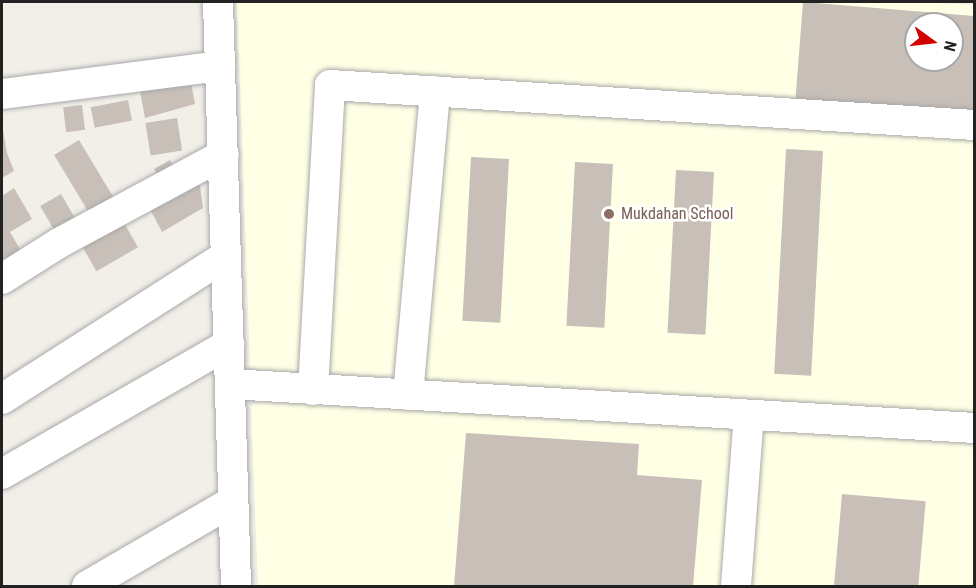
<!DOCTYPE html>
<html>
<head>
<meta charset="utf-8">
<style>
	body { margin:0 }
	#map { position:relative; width:976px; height:588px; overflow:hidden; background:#f2efe9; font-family:"Roboto Condensed",sans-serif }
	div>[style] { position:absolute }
	.education>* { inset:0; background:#ffffe5 }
	.building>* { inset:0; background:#c7bfb8; transform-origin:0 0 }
	.roads { filter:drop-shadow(0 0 2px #a9a9a9) drop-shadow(0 0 2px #a9a9a9) }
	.minor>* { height:30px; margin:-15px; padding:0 15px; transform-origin:15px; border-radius:15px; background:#fff }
	.dots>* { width:16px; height:16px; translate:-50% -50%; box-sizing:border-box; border:3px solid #fff; border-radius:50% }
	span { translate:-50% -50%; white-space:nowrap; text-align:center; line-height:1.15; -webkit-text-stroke:5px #fff; paint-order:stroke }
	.education-label { font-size:16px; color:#785e54 }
	.left { translate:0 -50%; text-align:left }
	.frame { position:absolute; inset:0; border:3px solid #222; pointer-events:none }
	.north { position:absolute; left:904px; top:12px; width:60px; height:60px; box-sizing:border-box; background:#fff; border:2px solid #a7a7a7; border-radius:50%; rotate:105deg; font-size:16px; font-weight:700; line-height:24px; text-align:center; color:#222 }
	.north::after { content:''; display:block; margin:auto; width:21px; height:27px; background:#d40000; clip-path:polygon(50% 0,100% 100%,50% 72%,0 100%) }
</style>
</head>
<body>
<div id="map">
	<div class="education">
		<i style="clip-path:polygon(evenodd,237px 2px,923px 2px,974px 5px,974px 586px,258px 586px,251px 407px,262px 395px,262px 378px,250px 368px,237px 2px,916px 24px,952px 24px,952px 60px,916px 60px,916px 24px)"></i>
	</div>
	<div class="building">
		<i style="clip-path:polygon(evenodd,803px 2px,974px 16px,974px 118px,795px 105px,803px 2px,916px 24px,952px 24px,952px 60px,916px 60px,916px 24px)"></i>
		<i style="clip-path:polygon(191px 83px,195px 104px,145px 118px,140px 91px)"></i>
		<i style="left:128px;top:100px;width:21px;height:38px;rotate:79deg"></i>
		<i style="left:82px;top:105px;width:25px;height:19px;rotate:83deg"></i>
		<i style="left:177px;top:118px;width:33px;height:32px;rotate:81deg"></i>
		<i style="clip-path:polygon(2px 124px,7px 153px,14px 171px,2px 178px)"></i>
		<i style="left:79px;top:140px;width:69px;height:29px;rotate:59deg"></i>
		<i style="left:786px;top:149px;width:37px;height:225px;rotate:3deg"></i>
		<i style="left:471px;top:157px;width:38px;height:164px;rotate:3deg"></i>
		<i style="left:170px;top:160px;width:10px;height:18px;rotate:61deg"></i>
		<i style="left:575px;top:162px;width:38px;height:164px;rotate:3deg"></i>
		<i style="left:676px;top:170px;width:38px;height:163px;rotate:3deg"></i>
		<i style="clip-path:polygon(199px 179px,203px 208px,162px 232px,149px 207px)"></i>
		<i style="clip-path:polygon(14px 188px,32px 219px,10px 232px,24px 256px,2px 269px,2px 196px)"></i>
		<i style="left:61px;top:194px;width:30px;height:24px;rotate:60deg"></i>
		<i style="left:124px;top:223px;width:28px;height:48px;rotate:60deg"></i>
		<i style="clip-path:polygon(466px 433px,639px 444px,637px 475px,702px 480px,693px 586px,454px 586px)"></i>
		<i style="left:842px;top:494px;width:84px;height:92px;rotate:5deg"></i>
	</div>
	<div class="roads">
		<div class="minor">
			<i style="left:218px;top:2px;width:584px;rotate:88.23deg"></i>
			<i style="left:2px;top:94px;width:220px;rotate:-7.3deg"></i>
			<i style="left:2px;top:279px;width:67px;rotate:-32.3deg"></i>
			<i style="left:59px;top:243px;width:187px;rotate:-28.3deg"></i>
			<i style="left:230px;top:384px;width:745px;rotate:3.38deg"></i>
			<i style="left:313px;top:390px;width:305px;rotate:-86.8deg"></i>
			<i style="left:330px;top:85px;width:645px;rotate:3.55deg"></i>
			<i style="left:408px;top:395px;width:305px;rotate:-84.9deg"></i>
			<i style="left:2px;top:399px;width:266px;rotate:-32.6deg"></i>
			<i style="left:2px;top:474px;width:262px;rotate:-29.8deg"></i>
			<i style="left:87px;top:586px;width:169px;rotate:-30.2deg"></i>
			<i style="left:736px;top:586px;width:171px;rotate:-85.7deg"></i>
		</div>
	</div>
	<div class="dots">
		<i style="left:609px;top:214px;background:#8d6e63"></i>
	</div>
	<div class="education-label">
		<span class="left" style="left:621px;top:214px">Mukdahan School</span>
	</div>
	<div class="frame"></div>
	<div class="north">N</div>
</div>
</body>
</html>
